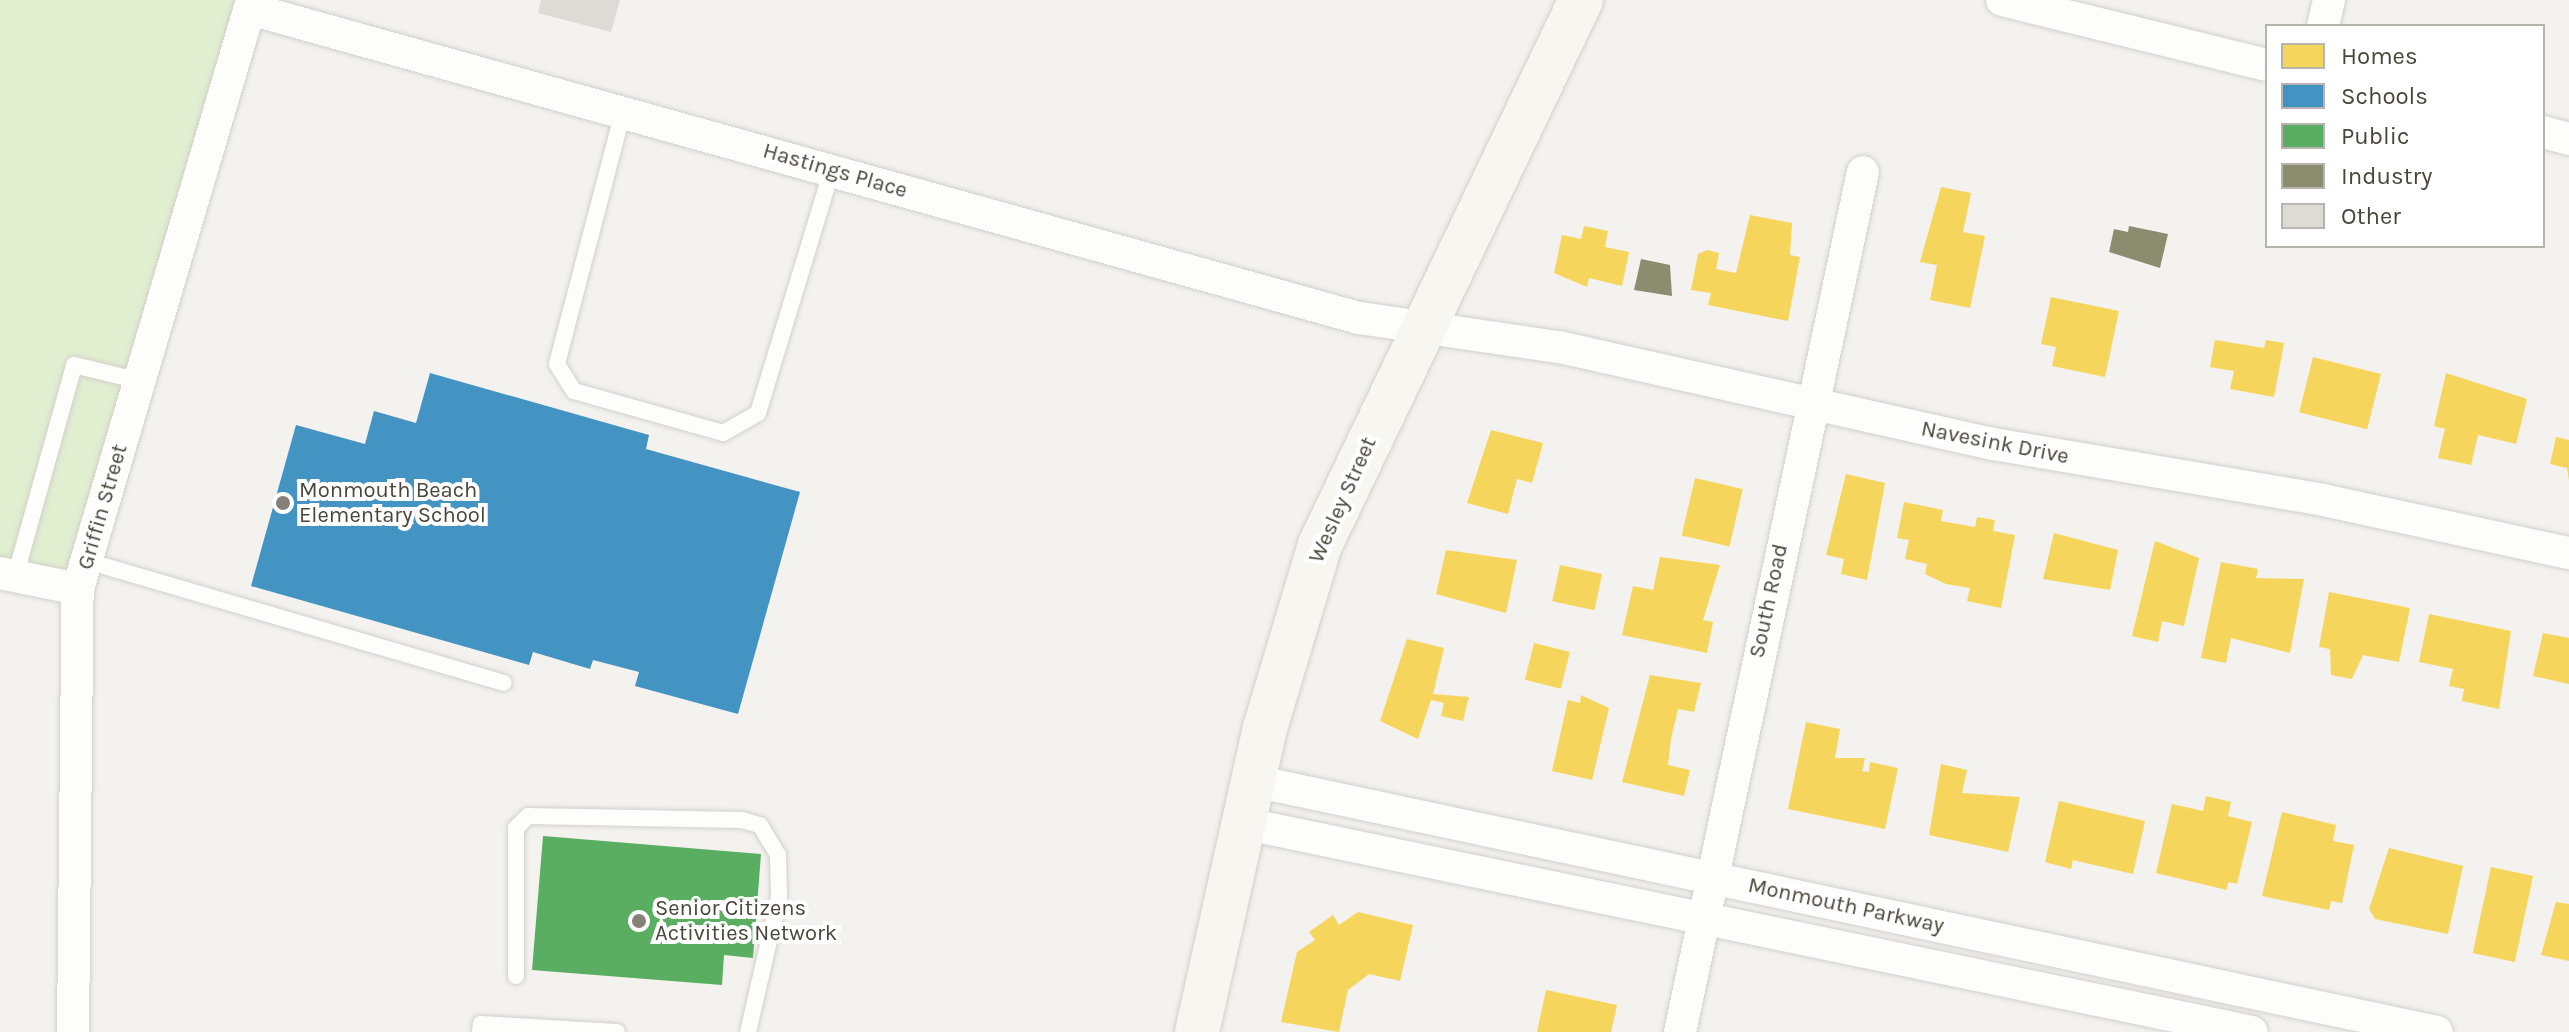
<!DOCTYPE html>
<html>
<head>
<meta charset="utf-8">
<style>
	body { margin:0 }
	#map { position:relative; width:2569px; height:1032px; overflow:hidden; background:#f4f2ee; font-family:Karla,sans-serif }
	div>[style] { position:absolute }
	.green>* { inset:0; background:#e1eecf }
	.homes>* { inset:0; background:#f6d55c; transform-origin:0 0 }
	.schools>* { inset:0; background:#4393c3 }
	.public>* { inset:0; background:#5aae61 }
	.industry>* { inset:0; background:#8c8c6e }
	.building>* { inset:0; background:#dedbd6 }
	.roads { filter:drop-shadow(0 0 2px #d2d0cb) drop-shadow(0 0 2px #d2d0cb) }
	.lane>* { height:16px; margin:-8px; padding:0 8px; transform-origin:8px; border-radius:8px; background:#fdfdfc }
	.street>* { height:32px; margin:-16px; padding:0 16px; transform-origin:16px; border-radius:16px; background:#fdfdfc }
	.secondary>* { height:44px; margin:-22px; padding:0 22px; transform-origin:22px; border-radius:22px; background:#f7f6f1 }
	.dots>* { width:22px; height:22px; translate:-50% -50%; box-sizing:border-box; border:4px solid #fff; border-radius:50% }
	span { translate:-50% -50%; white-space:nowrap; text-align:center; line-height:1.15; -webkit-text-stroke:8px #fff; paint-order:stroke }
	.street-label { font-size:22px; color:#4b4439 }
	.poi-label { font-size:22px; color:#4b4439 }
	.left { translate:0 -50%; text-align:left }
	.legend { position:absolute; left:2265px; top:24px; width:280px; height:224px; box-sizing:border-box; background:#fff; border:2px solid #b7b4b0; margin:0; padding:10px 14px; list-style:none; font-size:24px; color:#4b4439 }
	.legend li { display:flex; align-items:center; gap:16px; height:40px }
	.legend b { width:40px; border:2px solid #b7b4b0 }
</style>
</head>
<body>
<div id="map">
	<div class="green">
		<i style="clip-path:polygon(0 0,246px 0,69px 599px,0 575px)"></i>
	</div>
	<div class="homes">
		<i style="clip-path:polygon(1941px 187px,1971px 193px,1963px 232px,1985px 236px,1970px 308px,1930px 300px,1937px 265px,1920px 262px)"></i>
		<i style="clip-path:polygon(1750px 215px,1792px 223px,1790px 255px,1800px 257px,1788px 321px,1708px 305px,1711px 293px,1691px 290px,1698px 254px,1707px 250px,1719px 253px,1716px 269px,1736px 273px)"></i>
		<i style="clip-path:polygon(1584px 226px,1608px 231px,1605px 247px,1629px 252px,1622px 286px,1589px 278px,1587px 287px,1554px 273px,1562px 235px,1581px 239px)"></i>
		<i style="clip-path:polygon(2051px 297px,2119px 311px,2105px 377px,2052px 366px,2056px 347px,2041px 344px)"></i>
		<i style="clip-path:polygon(2215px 340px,2264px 348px,2266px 340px,2284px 343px,2274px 397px,2230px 389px,2234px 371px,2210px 367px)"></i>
		<i style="left:2313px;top:357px;width:70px;height:57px;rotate:14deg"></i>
		<i style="clip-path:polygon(2446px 373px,2527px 399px,2516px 444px,2478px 435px,2471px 465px,2438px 458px,2445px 429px,2434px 426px)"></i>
		<i style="clip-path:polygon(1491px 430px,1543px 443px,1532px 483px,1517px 479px,1508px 514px,1467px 503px)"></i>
		<i style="clip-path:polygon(2556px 437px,2569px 440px,2569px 481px,2567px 468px,2550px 464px)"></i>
		<i style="clip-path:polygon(1846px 474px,1885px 483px,1867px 580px,1841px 574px,1844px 559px,1826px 555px)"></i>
		<i style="left:1695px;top:478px;width:49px;height:59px;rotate:13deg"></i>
		<i style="clip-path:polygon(1904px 502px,1943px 510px,1941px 521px,1975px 527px,1977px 517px,1995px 520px,1993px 531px,2015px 535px,2001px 608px,1967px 601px,1970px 588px,1946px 584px,1925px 574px,1927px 564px,1905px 559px,1909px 540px,1897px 538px)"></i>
		<i style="clip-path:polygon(2054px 533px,2118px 550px,2110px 590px,2043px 579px)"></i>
		<i style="clip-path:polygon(2155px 541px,2199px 558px,2184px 626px,2162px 621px,2158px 642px,2132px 636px)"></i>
		<i style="clip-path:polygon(1446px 550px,1517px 560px,1506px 613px,1436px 594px)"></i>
		<i style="clip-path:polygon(1660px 557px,1720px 565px,1703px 620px,1713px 622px,1707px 653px,1622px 635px,1633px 586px,1653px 590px)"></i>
		<i style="clip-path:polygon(2221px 562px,2258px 569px,2256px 578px,2304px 579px,2290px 653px,2231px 638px,2226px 663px,2201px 658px)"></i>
		<i style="left:1560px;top:565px;width:43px;height:37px;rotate:12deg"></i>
		<i style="clip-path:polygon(2329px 592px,2410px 608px,2399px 662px,2363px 655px,2352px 679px,2331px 675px,2330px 649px,2319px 647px)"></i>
		<i style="clip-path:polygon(2429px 614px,2511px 631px,2499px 709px,2462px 701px,2464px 689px,2449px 686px,2453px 669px,2419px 662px)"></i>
		<i style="clip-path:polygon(2543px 633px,2569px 638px,2569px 684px,2533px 676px)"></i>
		<i style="clip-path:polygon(1407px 639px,1444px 648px,1433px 694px,1469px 697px,1463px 721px,1441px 716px,1444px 703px,1431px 700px,1418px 739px,1380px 721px)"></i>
		<i style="left:1534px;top:643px;width:37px;height:38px;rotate:14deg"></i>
		<i style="clip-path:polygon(1650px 675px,1701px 683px,1694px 712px,1678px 709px,1671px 739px,1668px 765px,1690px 770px,1684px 796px,1622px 782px)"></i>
		<i style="clip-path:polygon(1581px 695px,1609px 708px,1592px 780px,1552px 771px,1568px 700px,1580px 703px)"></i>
		<i style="clip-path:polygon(1806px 722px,1840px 729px,1835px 758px,1865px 758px,1862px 771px,1869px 772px,1870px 762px,1898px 768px,1885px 829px,1788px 809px)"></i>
		<i style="clip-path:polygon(1941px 764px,1967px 770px,1962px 793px,2020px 797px,2008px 852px,1929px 835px)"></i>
		<i style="clip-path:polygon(2206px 796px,2231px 802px,2228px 816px,2252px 822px,2237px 884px,2228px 882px,2227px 890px,2156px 873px,2172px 804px,2203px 811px)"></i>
		<i style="clip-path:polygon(2059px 801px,2145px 821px,2133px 874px,2073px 860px,2071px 869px,2045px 862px)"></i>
		<i style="clip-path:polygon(2282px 812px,2336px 825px,2333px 841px,2354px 845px,2342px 903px,2331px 901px,2329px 910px,2262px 896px)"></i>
		<i style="clip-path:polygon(2389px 848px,2463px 866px,2448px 934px,2375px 919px,2369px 909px)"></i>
		<i style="left:2491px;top:867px;width:43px;height:88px;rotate:12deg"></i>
		<i style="clip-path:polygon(2556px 902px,2569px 904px,2569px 961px,2541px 955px)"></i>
		<i style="clip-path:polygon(1358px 912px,1413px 925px,1400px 981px,1369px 974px,1348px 990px,1339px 1032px,1281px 1022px,1297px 952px,1315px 940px,1309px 932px,1333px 915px,1339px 925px)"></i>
		<i style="clip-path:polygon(1546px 990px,1617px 1005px,1611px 1032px,1537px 1032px)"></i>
	</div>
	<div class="schools">
		<i style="clip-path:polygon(430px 373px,649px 435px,646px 449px,800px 492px,738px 714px,635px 686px,639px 672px,593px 660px,590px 669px,533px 652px,529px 665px,251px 586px,296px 425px,365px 444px,374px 411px,416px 423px)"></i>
	</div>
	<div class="public">
		<i style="clip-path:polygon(543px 836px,761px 854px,753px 958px,724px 955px,722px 985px,532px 970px)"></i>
	</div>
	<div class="industry">
		<i style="clip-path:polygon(2129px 226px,2168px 234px,2160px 268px,2109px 252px,2114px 229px,2128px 232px)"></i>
		<i style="clip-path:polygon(1641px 259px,1670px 265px,1672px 296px,1634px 290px)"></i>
	</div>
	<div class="building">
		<i style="clip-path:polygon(541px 0,620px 0,611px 32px,538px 13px)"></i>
	</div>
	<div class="roads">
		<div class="lane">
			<i style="left:623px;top:112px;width:260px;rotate:104.7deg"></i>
			<i style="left:557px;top:364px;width:32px;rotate:58deg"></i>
			<i style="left:574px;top:391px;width:155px;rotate:15.7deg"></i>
			<i style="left:723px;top:433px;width:40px;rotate:-29.7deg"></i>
			<i style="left:758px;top:413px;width:254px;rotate:-73.1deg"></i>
			<i style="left:87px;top:561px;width:434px;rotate:16.3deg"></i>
			<i style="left:15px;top:577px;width:220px;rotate:-74.4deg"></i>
			<i style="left:74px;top:365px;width:68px;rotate:13.6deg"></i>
			<i style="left:516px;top:976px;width:148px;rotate:-90deg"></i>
			<i style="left:516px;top:828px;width:17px;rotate:-45deg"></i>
			<i style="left:528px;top:816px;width:214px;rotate:1.1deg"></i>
			<i style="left:742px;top:820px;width:19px;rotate:16deg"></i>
			<i style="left:760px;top:825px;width:35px;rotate:59deg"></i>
			<i style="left:778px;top:855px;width:42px;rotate:88.6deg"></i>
			<i style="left:779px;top:897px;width:139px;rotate:102.9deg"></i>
			<i style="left:480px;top:1032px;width:8px;rotate:-83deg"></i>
			<i style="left:481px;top:1024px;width:136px;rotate:3.4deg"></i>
		</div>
		<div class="street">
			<i style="left:2002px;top:0;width:273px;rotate:13.8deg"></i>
			<i style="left:250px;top:9px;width:1151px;rotate:15.57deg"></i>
			<i style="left:1359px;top:318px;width:202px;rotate:8.3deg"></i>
			<i style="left:1559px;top:347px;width:445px;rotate:12.6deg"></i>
			<i style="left:1993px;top:444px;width:335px;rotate:9.6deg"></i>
			<i style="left:2323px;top:500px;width:252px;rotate:12.2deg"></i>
			<i style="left:2323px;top:26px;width:27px;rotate:-77deg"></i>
			<i style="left:2543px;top:132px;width:27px;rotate:15deg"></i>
			<i style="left:0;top:573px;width:80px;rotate:11.6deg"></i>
			<i style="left:1254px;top:781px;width:1209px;rotate:11.98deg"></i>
			<i style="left:1242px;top:823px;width:1031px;rotate:11.69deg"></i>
			<i style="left:73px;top:1032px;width:443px;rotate:-89.4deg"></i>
			<i style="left:78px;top:589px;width:614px;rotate:-73.54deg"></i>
			<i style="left:1680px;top:1032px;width:879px;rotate:-77.99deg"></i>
		</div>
		<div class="secondary">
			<i style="left:1197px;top:1032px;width:312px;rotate:-77.4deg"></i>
			<i style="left:1265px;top:728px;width:191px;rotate:-73.3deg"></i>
			<i style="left:1320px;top:545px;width:604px;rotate:-64.41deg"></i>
		</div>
	</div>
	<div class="dots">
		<i style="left:283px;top:503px;background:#868178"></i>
		<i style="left:639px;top:921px;background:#868178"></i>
	</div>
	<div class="street-label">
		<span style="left:835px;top:171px;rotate:16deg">Hastings Place</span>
		<span style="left:1995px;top:443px;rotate:11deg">Navesink Drive</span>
		<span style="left:1343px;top:500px;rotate:-66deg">Wesley Street</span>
		<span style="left:103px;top:507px;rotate:-74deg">Griffin Street</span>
		<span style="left:1769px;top:601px;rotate:-78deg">South Road</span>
		<span style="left:1846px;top:906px;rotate:12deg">Monmouth Parkway</span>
	</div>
	<div class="poi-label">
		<span class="left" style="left:299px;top:503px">Monmouth Beach<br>Elementary School</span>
		<span class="left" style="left:655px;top:921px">Senior Citizens<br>Activities Network</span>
	</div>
	<ul class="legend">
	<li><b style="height:22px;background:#f6d55c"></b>Homes</li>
	<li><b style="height:22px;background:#4393c3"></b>Schools</li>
	<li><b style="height:22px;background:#5aae61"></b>Public</li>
	<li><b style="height:22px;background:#8c8c6e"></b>Industry</li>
	<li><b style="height:22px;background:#dedbd6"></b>Other</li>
	</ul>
</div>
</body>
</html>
